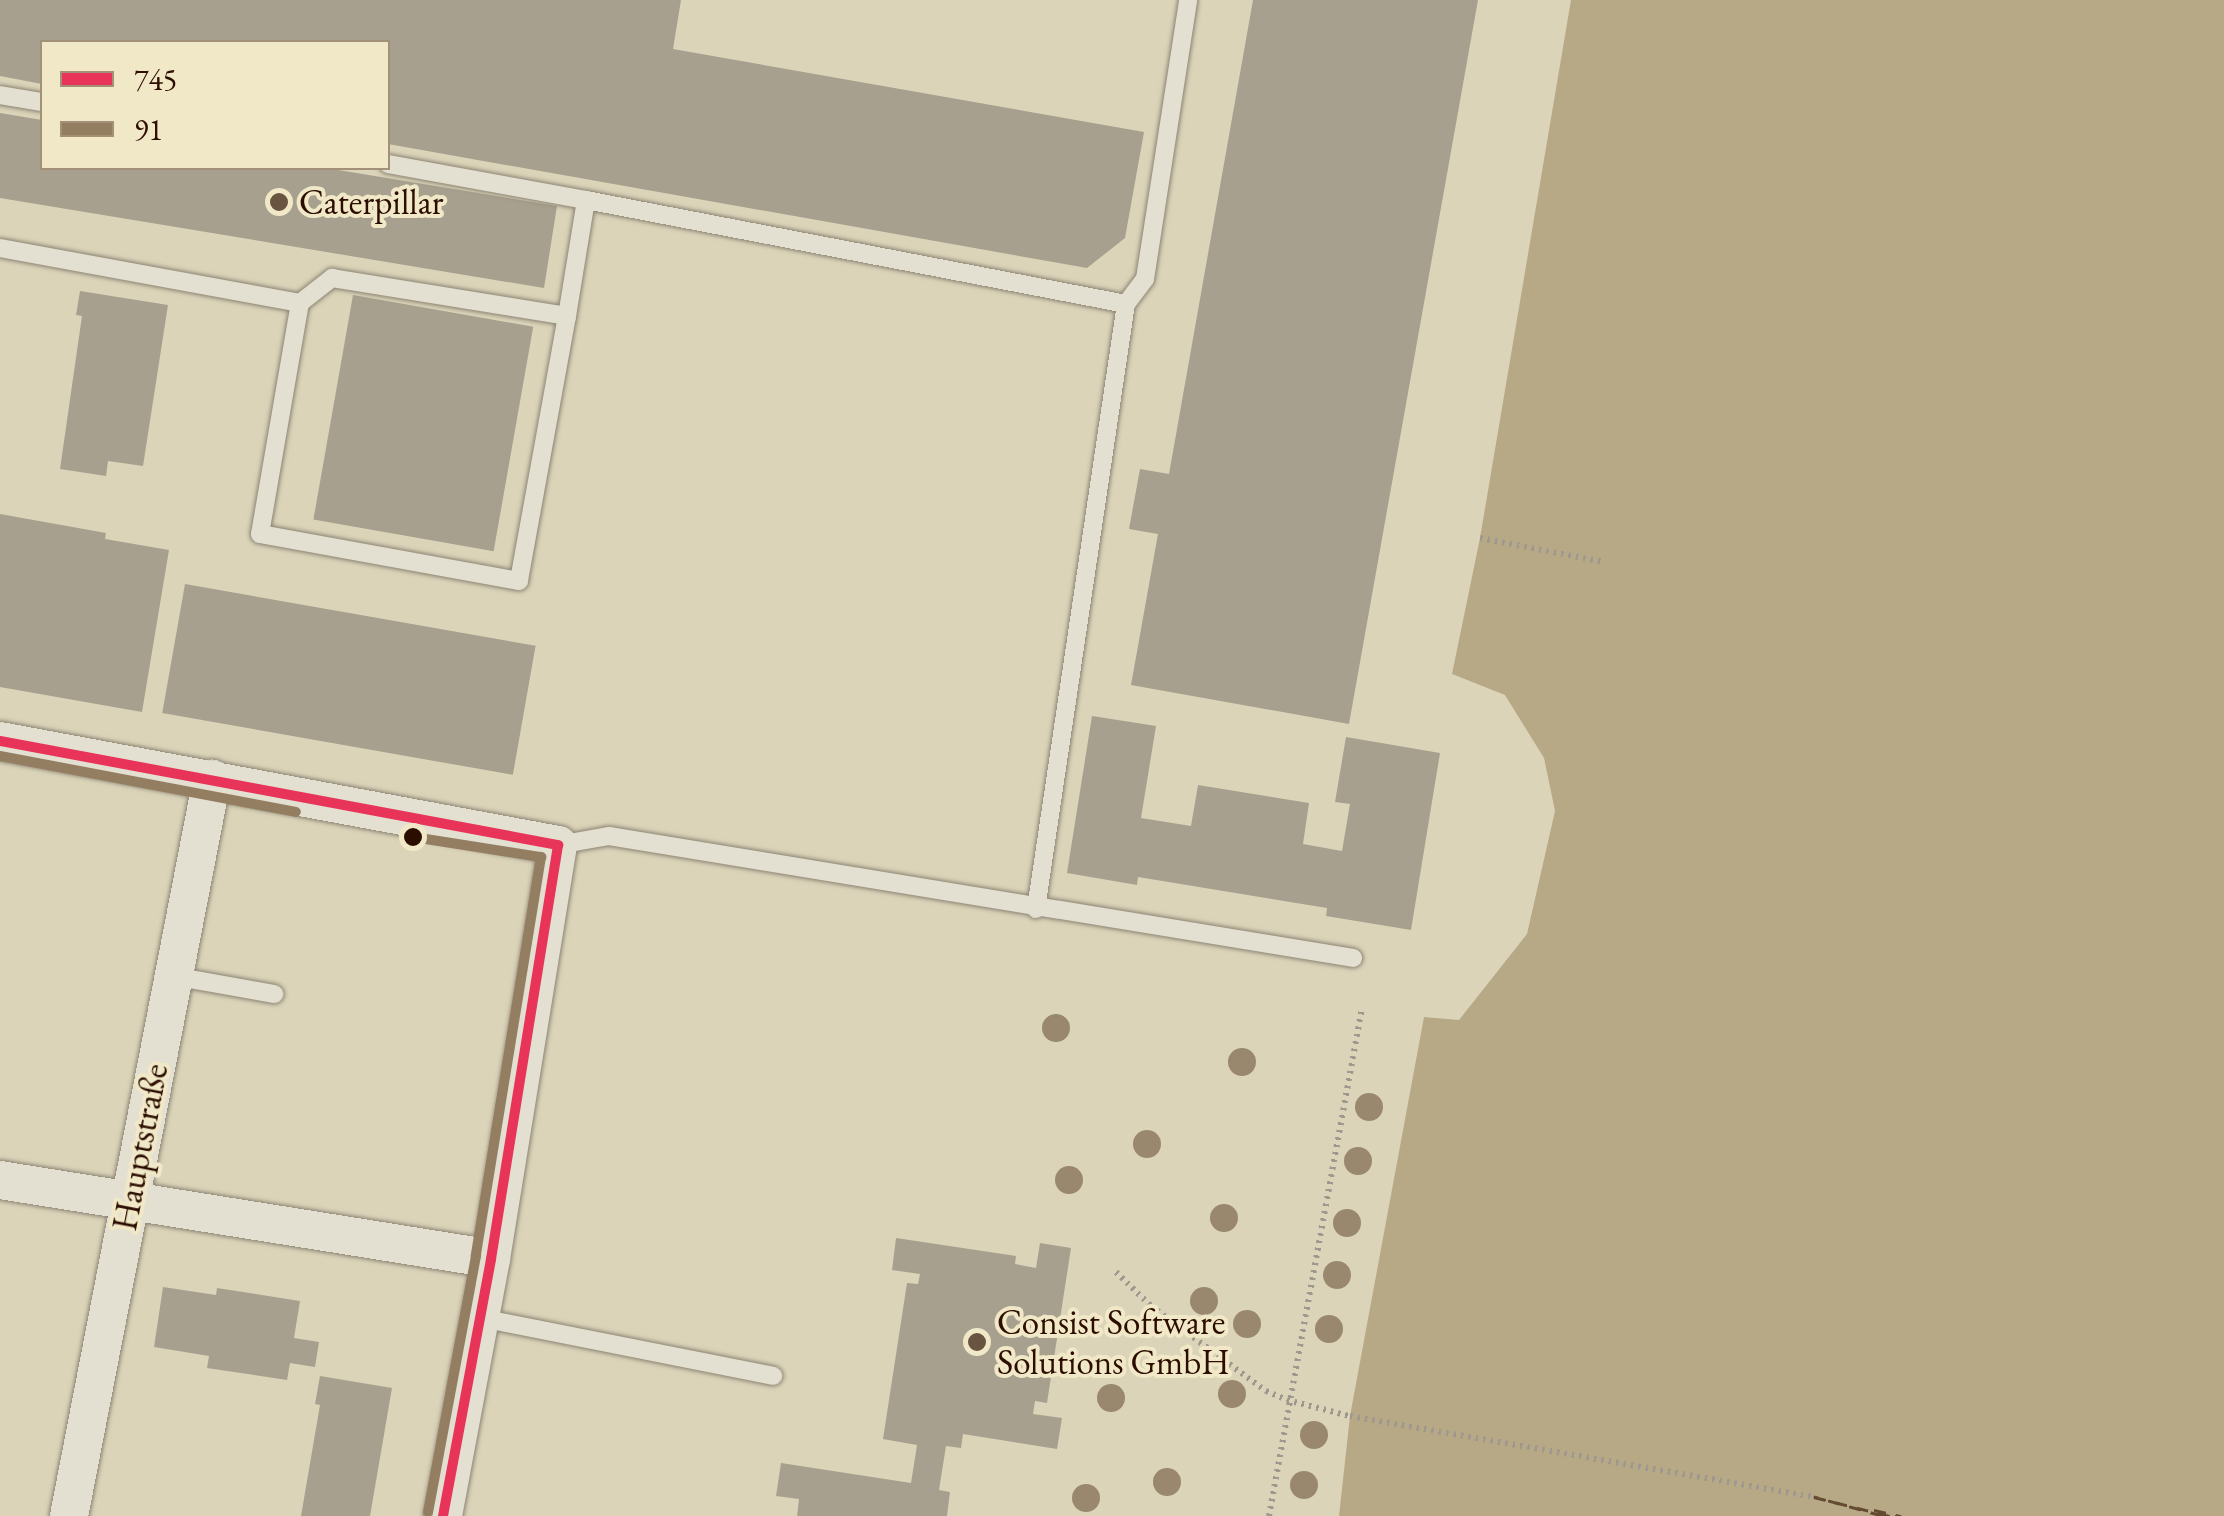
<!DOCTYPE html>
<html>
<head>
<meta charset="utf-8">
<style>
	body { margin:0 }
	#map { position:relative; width:2224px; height:1516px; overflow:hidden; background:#dbd4b9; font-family:"EB Garamond",serif }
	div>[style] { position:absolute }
	.water>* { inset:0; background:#b8a986 }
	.ferry>* { height:2.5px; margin-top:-1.25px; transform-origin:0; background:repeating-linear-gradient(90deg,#644b32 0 12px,transparent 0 22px) }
	.building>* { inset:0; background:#a7a08e; transform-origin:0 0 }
	.path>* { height:6px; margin-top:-3px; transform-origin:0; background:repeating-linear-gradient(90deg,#9f988e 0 2.5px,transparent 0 7.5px) }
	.roads { filter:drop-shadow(0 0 2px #8c8473) drop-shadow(0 0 2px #8c8473) }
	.service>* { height:18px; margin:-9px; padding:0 9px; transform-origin:9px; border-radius:9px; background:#e3dfd1 }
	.minor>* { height:38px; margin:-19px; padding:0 19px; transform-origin:19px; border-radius:19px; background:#e3dfd1 }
	.bus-1>* { height:10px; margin:-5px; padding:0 5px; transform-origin:5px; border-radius:5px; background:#e83458 }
	.bus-2>* { height:10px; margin:-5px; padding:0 5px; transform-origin:5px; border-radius:5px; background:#947e62 }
	.trees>* { width:28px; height:28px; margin:-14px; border-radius:50%; background:#99886e }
	.dots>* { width:28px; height:28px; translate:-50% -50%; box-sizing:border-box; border:5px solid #f1e8c8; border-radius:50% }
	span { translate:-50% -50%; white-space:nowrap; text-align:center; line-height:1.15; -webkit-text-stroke:8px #f1e8c8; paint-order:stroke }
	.poi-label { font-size:35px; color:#2c0e00 }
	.left { translate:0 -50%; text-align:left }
	.street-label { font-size:35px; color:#2c0e00 }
	.legend { position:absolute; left:40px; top:40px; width:350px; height:130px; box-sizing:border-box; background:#f1e8c8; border:2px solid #a29178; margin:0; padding:12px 18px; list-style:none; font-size:30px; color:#2c0e00 }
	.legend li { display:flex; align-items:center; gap:20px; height:50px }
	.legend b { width:50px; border:2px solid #a29178 }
</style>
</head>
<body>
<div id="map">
	<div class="water">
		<i style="clip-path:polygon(1571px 0,2224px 0,2224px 1516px,1339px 1516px,1350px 1416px,1424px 1017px,1459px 1020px,1527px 934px,1555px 811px,1544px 758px,1505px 695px,1452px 674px,1480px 538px)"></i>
	</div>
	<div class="ferry">
		<i style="left:1874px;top:1510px;width:28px;rotate:13deg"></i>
		<i style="left:1882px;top:1516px;width:71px;rotate:-164.4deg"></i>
		<i style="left:1814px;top:1497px;width:78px;rotate:14deg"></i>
	</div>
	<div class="building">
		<i style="clip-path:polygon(0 0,681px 0,673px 49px,1144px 132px,1125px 238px,1087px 268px,388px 144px,388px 42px,42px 42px,42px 84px,0 76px)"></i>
		<i style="clip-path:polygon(1253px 0,1478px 0,1349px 724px,1131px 685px,1158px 534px,1129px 529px,1140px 469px,1169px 474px)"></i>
		<i style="clip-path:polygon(0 113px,42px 120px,42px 168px,326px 168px,557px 206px,544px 288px,0 198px)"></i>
		<i style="clip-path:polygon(80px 291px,168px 305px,143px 466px,108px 461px,106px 476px,60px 469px,82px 316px,76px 315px)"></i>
		<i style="left:353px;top:295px;width:183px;height:228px;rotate:10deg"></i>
		<i style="clip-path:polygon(0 514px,106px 533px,105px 539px,169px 550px,142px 712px,0 687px)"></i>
		<i style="left:185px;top:584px;width:356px;height:131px;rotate:10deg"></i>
		<i style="clip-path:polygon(1092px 716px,1156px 726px,1141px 818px,1191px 826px,1198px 785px,1309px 803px,1303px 844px,1342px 851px,1350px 804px,1335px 802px,1346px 737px,1440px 753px,1411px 930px,1326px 916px,1327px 908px,1138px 877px,1137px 885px,1067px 873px)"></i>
		<i style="clip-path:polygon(896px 1238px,1016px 1256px,1015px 1264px,1036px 1268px,1040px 1243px,1071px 1248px,1047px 1403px,1035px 1401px,1033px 1414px,1062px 1418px,1057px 1449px,963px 1434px,961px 1448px,946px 1446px,939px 1490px,950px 1492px,947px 1516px,797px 1516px,799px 1499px,776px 1496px,781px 1463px,911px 1483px,917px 1445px,883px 1439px,907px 1283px,918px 1284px,920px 1274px,892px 1270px)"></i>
		<i style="clip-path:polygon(163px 1287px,216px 1295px,217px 1288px,300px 1301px,294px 1338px,319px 1342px,315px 1367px,290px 1363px,287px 1380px,207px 1368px,209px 1356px,154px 1347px)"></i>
		<i style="clip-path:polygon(320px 1376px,392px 1388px,370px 1516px,301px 1516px,320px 1405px,315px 1404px)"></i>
	</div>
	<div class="path">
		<i style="left:1480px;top:538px;width:126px;rotate:11deg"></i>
		<i style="left:1116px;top:1272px;width:49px;rotate:44.2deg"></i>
		<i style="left:1151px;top:1306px;width:143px;rotate:36.5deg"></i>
		<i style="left:1266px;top:1391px;width:23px;rotate:23deg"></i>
		<i style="left:1287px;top:1400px;width:65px;rotate:14.3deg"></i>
		<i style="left:1350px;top:1416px;width:471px;rotate:9.9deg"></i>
		<i style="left:1269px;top:1516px;width:516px;rotate:-79.63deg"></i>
	</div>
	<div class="roads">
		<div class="service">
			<i style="left:0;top:95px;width:43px;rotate:9.5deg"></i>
			<i style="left:388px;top:164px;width:201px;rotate:10.3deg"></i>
			<i style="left:586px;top:200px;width:118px;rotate:99.3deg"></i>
			<i style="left:567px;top:316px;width:269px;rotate:100.3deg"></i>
			<i style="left:519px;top:581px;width:263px;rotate:-169.7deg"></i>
			<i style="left:260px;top:534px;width:234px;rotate:-80.2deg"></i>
			<i style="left:300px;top:303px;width:41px;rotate:-38deg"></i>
			<i style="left:332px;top:278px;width:238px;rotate:9.2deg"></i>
			<i style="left:586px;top:200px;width:550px;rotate:10.9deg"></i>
			<i style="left:0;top:248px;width:305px;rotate:10.4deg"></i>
			<i style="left:558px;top:845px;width:52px;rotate:-10deg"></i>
			<i style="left:609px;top:836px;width:754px;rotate:9.31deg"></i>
			<i style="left:1036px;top:909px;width:612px;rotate:-81.54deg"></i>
			<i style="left:1126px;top:304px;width:31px;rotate:-53deg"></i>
			<i style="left:1145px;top:279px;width:282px;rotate:-81.2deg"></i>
			<i style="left:173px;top:976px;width:103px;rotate:10.1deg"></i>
			<i style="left:481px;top:1318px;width:298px;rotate:11.2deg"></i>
		</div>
		<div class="minor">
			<i style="left:0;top:741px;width:568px;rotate:10.56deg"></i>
			<i style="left:558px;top:845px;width:419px;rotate:99.2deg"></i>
			<i style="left:491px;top:1259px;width:261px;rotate:100.6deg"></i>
			<i style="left:0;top:1180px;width:497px;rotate:9.1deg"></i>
			<i style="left:69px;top:1516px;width:751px;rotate:-79.02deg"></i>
		</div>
	</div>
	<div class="bus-1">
		<i style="left:0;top:741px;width:568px;rotate:10.56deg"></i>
		<i style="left:443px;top:1516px;width:261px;rotate:-79.4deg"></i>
		<i style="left:491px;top:1259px;width:419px;rotate:-80.8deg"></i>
	</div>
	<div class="bus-2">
		<i style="left:0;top:756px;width:301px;rotate:10.7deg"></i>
		<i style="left:413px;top:837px;width:130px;rotate:8.9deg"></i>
		<i style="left:541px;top:857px;width:404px;rotate:99.3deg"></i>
		<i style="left:476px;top:1256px;width:261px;rotate:100.6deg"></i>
	</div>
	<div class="trees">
		<i style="left:1056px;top:1028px"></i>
		<i style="left:1242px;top:1062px"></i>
		<i style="left:1369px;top:1107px"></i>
		<i style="left:1147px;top:1144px"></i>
		<i style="left:1358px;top:1161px"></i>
		<i style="left:1069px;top:1180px"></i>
		<i style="left:1224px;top:1218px"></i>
		<i style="left:1347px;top:1223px"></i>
		<i style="left:1337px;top:1275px"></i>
		<i style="left:1204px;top:1301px"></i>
		<i style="left:1247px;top:1324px"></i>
		<i style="left:1329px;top:1329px"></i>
		<i style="left:1232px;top:1394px"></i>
		<i style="left:1111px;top:1398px"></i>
		<i style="left:1314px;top:1435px"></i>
		<i style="left:1167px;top:1482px"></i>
		<i style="left:1304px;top:1485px"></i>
		<i style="left:1086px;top:1498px"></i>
	</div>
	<div class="dots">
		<i style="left:279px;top:202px;background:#695341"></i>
		<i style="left:413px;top:837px;background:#2c0e00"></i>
		<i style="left:977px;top:1342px;background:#695341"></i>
	</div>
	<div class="poi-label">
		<span class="left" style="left:299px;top:202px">Caterpillar</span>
		<span class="left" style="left:997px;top:1342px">Consist Software<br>Solutions GmbH</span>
	</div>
	<div class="street-label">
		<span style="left:140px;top:1147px;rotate:-79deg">Hauptstraße</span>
	</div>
	<ul class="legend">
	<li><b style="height:12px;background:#e83458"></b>745</li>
	<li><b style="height:12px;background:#947e62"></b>91</li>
	</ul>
</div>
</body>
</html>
